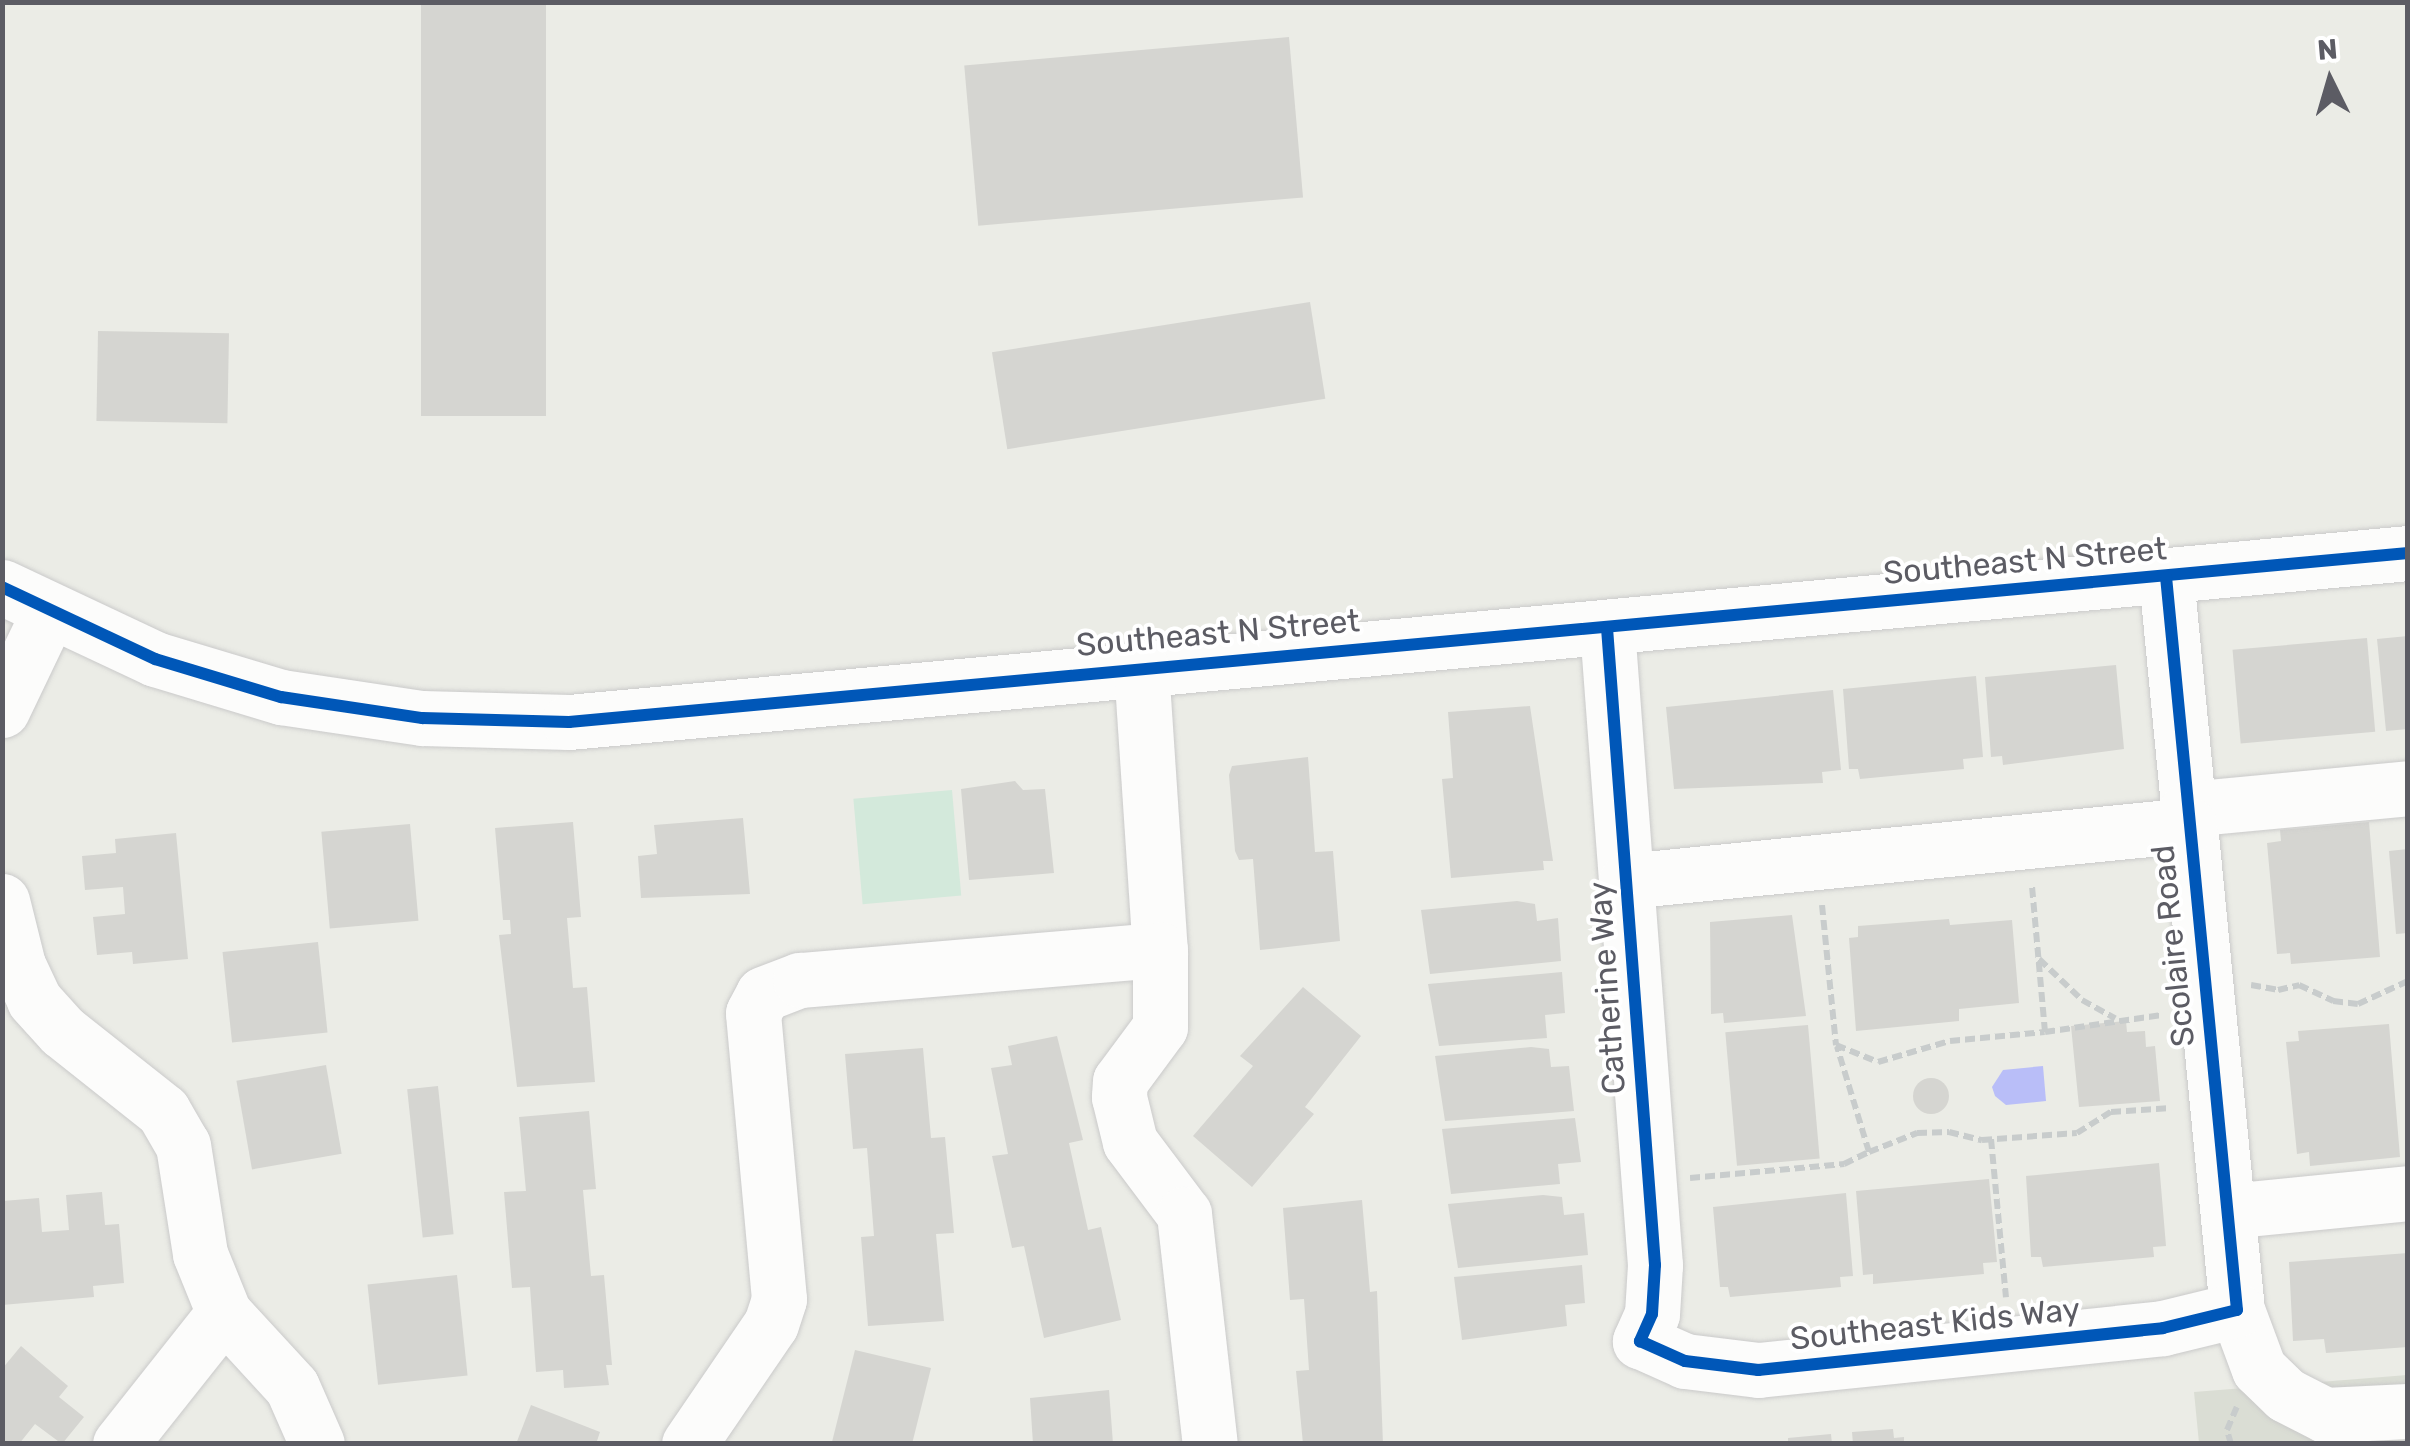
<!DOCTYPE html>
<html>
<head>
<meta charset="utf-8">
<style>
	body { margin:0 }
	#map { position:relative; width:2410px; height:1446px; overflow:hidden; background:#ebece6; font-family:Rubik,sans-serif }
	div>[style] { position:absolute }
	.education>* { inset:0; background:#daddd4 }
	.green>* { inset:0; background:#d3e9db; transform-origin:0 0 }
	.water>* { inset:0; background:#b9bef8 }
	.building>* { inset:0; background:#d5d5d1; transform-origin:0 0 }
	.round { border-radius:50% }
	.path>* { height:6px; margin-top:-3px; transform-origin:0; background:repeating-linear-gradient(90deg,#c8cccc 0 10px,transparent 0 15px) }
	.roads { filter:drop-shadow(0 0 2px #cacaca) drop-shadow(0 0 2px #cacaca) }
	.minor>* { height:55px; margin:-27.5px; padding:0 27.5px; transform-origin:27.5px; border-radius:27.5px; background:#fcfcfb }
	.cycleway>* { height:12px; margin:-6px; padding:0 6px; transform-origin:6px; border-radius:6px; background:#0057b8 }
	span { translate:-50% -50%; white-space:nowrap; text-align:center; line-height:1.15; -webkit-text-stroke:8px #fff; paint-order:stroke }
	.street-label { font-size:32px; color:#5c5c64 }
	.frame { position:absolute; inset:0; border:5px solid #5c5c64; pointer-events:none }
	.north { position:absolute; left:2280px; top:30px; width:100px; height:100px; -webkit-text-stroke:8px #fff; paint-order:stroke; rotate:355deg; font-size:28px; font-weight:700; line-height:40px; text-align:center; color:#5c5c64 }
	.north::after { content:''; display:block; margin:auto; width:35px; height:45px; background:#5c5c64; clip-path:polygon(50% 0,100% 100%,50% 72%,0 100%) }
</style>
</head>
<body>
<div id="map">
	<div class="education">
		<i style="clip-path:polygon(2407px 1375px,2407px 1443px,2199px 1443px,2194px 1392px)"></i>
	</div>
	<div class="green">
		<i style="left:952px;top:790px;width:106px;height:99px;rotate:85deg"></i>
	</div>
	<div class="water">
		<i style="clip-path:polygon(2043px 1066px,2046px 1101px,2006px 1105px,1995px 1096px,1992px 1087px,2003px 1070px)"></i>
	</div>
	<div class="building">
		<i style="left:421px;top:2px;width:125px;height:414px"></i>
		<i style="left:1289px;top:37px;width:161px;height:326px;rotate:85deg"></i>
		<i style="left:1310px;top:302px;width:98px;height:322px;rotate:81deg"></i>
		<i style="left:98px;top:331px;width:131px;height:90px;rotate:1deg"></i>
		<i style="clip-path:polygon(2408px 636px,2408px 729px,2386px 731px,2377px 639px)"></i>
		<i style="left:2367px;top:638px;width:94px;height:135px;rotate:85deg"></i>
		<i style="clip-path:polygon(2116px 665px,2124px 749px,2003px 765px,2002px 756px,1991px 757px,1985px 677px)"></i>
		<i style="clip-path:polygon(1976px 676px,1983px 757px,1963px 759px,1964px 769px,1860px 779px,1858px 769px,1849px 769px,1843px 689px)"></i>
		<i style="clip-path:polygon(1833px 690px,1841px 770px,1822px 772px,1823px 783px,1674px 789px,1666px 707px)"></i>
		<i style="clip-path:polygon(1530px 706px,1553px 861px,1543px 861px,1544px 870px,1451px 878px,1442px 779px,1453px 778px,1448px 712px)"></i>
		<i style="clip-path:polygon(1308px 757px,1315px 852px,1333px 851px,1340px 941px,1260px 950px,1253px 859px,1239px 860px,1235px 851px,1229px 775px,1232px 766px)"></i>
		<i style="clip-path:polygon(1015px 781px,1023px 790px,1045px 789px,1054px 873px,969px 880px,961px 789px)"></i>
		<i style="clip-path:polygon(743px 818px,750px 894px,641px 898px,638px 856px,657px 854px,654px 825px)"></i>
		<i style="clip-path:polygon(573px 822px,581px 917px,567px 918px,573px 988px,587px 987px,595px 1082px,517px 1087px,499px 935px,511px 934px,510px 920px,503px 920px,495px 828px)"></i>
		<i style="clip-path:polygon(2369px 822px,2380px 957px,2291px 964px,2290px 953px,2277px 954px,2267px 843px,2281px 841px,2280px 830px)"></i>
		<i style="left:410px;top:824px;width:97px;height:89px;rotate:85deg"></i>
		<i style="clip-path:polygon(176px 833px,188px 959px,133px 964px,132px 952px,97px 955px,93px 917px,125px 914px,123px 887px,85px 890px,82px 856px,116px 853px,115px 839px)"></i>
		<i style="clip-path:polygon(2408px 849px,2408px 933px,2396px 934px,2389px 851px)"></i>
		<i style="clip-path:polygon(1517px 901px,1535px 904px,1537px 921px,1558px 918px,1561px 961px,1430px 974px,1421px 910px)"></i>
		<i style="clip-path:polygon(1792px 915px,1806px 1016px,1724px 1023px,1723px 1013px,1711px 1014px,1710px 922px)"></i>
		<i style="clip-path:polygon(1949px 919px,1950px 925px,2012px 920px,2019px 1003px,1959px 1009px,1959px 1021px,1856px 1031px,1849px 938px,1858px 937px,1858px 926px)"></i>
		<i style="left:318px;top:942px;width:91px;height:96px;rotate:84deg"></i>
		<i style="clip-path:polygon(1562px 972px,1565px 1013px,1545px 1015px,1547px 1038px,1439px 1046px,1428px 984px)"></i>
		<i style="clip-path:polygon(1303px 987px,1361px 1036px,1305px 1107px,1314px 1114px,1252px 1187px,1193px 1136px,1253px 1066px,1240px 1056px)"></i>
		<i style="clip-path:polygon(2126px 1021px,2127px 1032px,2145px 1031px,2146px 1047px,2155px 1046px,2160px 1101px,2079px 1107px,2071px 1026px)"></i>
		<i style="clip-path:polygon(2389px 1024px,2400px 1157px,2310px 1166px,2309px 1152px,2297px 1154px,2286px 1042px,2299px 1041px,2298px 1031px)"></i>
		<i style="left:1808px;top:1025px;width:134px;height:83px;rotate:85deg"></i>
		<i style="clip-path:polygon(1057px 1036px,1083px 1140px,1069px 1143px,1088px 1230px,1101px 1227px,1121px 1320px,1044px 1338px,1024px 1246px,1012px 1248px,992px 1156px,1008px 1154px,991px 1068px,1012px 1065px,1008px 1046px)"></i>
		<i style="clip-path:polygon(1531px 1047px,1549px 1049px,1551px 1067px,1569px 1066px,1574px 1111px,1445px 1121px,1435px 1056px)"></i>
		<i style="clip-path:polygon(923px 1048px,931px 1138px,945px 1137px,954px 1233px,936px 1234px,944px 1321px,868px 1326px,861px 1237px,874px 1236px,867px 1148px,853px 1149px,845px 1054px)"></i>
		<i style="left:326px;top:1065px;width:90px;height:91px;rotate:80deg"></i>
		<i class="round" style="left:1913px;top:1078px;width:36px;height:36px"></i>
		<i style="left:438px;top:1086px;width:149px;height:31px;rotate:84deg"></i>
		<i style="clip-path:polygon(589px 1111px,596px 1189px,583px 1190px,591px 1276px,604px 1275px,612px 1365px,606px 1365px,609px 1385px,564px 1388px,563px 1370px,536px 1372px,530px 1287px,512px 1288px,504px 1192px,526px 1191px,519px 1117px)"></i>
		<i style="clip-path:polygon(1575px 1118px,1581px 1162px,1558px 1164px,1560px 1184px,1451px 1194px,1442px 1129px)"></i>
		<i style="clip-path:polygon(2159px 1163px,2166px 1246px,2153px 1247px,2154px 1257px,2043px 1267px,2041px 1257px,2031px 1257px,2026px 1176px)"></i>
		<i style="clip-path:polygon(1989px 1179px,1997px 1262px,1983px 1263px,1984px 1274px,1873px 1284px,1873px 1274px,1863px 1275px,1856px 1191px)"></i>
		<i style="clip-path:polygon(102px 1192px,105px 1225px,119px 1224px,124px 1283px,93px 1286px,94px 1297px,2px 1305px,3px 1201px,39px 1198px,42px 1232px,69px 1230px,66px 1195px)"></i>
		<i style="clip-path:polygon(1846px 1193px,1853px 1276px,1840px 1277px,1841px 1287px,1730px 1297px,1728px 1287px,1720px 1287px,1713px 1207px)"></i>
		<i style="clip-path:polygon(1543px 1195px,1562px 1197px,1564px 1215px,1584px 1213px,1588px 1255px,1458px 1268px,1448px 1204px)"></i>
		<i style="clip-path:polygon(1362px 1200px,1370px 1292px,1377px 1291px,1383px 1444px,1303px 1444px,1296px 1371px,1309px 1370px,1304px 1299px,1290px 1300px,1283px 1208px)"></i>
		<i style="clip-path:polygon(2408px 1253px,2408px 1347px,2326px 1353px,2324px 1339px,2293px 1341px,2289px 1262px)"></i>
		<i style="clip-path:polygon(1582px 1265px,1585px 1303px,1565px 1305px,1567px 1326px,1462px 1340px,1454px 1277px)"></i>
		<i style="left:457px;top:1275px;width:101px;height:90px;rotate:84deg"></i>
		<i style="clip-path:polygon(21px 1346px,68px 1386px,59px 1397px,84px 1417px,62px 1444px,35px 1424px,19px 1444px,2px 1444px,2px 1369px)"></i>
		<i style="clip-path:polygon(855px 1350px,931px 1368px,912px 1444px,832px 1442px)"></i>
		<i style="clip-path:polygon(1109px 1390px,1113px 1444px,1033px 1444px,1030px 1398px)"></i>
		<i style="clip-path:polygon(531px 1405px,600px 1432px,596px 1444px,516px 1444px)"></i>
		<i style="clip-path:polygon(1893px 1429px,1894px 1438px,1904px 1437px,1904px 1444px,1853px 1444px,1852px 1432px)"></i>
		<i style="clip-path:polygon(1831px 1434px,1832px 1444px,1788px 1444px,1788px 1438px)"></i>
	</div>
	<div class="path">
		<i style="left:1822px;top:905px;width:141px;rotate:84.3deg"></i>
		<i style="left:1836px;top:1045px;width:45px;rotate:22deg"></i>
		<i style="left:1878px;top:1062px;width:75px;rotate:-16.3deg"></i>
		<i style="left:1950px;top:1041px;width:95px;rotate:-5.4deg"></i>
		<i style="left:2045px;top:1032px;width:146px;rotate:-95.1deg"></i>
		<i style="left:2039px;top:959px;width:59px;rotate:43.6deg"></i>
		<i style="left:2082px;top:1000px;width:38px;rotate:29deg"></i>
		<i style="left:2251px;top:985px;width:27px;rotate:10deg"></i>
		<i style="left:2278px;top:990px;width:22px;rotate:-13deg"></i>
		<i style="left:2299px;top:985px;width:38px;rotate:25deg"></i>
		<i style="left:2333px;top:1001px;width:25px;rotate:7deg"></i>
		<i style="left:2358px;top:1004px;width:55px;rotate:-24.7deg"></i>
		<i style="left:2045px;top:1032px;width:118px;rotate:-8.3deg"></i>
		<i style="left:1991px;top:1139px;width:159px;rotate:84.6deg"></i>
		<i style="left:1869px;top:1152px;width:52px;rotate:-21.6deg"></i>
		<i style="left:1917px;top:1133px;width:32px;rotate:-2deg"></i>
		<i style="left:1949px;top:1132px;width:34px;rotate:14deg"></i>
		<i style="left:1982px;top:1140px;width:95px;rotate:-4.2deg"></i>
		<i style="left:2077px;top:1133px;width:40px;rotate:-32deg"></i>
		<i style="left:2111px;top:1112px;width:60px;rotate:-3.8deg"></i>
		<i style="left:1690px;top:1178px;width:155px;rotate:-5.2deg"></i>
		<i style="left:1844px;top:1164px;width:28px;rotate:-26deg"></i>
		<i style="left:1869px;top:1152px;width:110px;rotate:-106.9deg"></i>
		<i style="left:2231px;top:1444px;width:15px;rotate:-106deg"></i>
		<i style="left:2227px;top:1430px;width:25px;rotate:-67deg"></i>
	</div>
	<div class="roads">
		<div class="minor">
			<i style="left:2166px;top:577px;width:736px;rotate:84.47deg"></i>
			<i style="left:2237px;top:1310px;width:63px;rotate:69.6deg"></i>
			<i style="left:2259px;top:1369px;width:37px;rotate:44deg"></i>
			<i style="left:2286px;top:1395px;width:44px;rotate:27.1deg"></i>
			<i style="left:2325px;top:1415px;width:83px;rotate:-2.8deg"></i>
			<i style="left:2px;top:587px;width:169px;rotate:25.2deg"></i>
			<i style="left:155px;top:659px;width:132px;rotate:16.8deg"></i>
			<i style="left:281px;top:697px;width:143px;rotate:8.5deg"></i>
			<i style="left:422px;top:718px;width:147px;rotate:1.6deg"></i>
			<i style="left:569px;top:722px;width:1847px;rotate:-5.25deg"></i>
			<i style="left:1607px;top:628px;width:639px;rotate:85.69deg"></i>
			<i style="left:1655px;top:1265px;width:49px;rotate:93.5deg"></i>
			<i style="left:1652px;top:1314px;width:30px;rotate:114deg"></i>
			<i style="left:1640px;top:1341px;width:49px;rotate:24deg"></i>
			<i style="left:1685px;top:1361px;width:74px;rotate:7deg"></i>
			<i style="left:1758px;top:1370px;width:407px;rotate:-5.9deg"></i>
			<i style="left:2163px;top:1328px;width:76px;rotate:-13.7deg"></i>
			<i style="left:1141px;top:667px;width:284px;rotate:86.2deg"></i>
			<i style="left:2px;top:710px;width:109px;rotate:-64.4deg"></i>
			<i style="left:2187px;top:809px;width:222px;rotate:-5.4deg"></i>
			<i style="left:1626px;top:881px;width:566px;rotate:-5.68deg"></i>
			<i style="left:2px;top:901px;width:66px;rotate:76deg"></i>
			<i style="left:18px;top:965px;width:38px;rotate:65deg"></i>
			<i style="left:34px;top:1000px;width:42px;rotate:47.9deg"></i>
			<i style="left:62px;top:1031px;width:129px;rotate:38.4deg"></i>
			<i style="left:163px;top:1111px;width:39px;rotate:60deg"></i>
			<i style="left:183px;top:1145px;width:110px;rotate:81.1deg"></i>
			<i style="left:200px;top:1254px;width:64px;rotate:67.9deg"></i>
			<i style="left:224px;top:1313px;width:100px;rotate:47.4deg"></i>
			<i style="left:292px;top:1387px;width:62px;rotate:66.3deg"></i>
			<i style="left:2228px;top:1211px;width:181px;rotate:-5.7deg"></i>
			<i style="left:120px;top:1444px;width:167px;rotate:-51.6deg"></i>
			<i style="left:689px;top:1444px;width:145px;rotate:-55.7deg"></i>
			<i style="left:771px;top:1324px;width:26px;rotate:-72deg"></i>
			<i style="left:779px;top:1299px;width:287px;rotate:-95.2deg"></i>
			<i style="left:753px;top:1013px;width:21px;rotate:-62deg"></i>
			<i style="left:763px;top:994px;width:40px;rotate:-21deg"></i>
			<i style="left:800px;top:980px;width:361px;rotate:-4.8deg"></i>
			<i style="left:1160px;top:950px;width:77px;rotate:90deg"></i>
			<i style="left:1160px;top:1027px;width:67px;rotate:126.5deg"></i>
			<i style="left:1120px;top:1081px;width:16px;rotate:94deg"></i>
			<i style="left:1119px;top:1097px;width:46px;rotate:76.3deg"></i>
			<i style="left:1130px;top:1142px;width:90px;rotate:53.1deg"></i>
			<i style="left:1184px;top:1214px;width:231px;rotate:83.6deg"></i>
		</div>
	</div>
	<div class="cycleway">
		<i style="left:2px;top:587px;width:169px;rotate:25.2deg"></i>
		<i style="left:155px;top:659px;width:132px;rotate:16.8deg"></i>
		<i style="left:281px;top:697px;width:143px;rotate:8.5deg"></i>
		<i style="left:422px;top:718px;width:147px;rotate:1.6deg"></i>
		<i style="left:569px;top:722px;width:1847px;rotate:-5.25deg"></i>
		<i style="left:1607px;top:628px;width:639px;rotate:85.69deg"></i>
		<i style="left:1655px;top:1265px;width:49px;rotate:93.5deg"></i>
		<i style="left:1652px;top:1314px;width:30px;rotate:114deg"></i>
		<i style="left:1640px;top:1341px;width:49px;rotate:24deg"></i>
		<i style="left:1685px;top:1361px;width:74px;rotate:7deg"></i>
		<i style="left:1758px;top:1370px;width:407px;rotate:-5.9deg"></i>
		<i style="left:2163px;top:1328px;width:76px;rotate:-13.7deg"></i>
		<i style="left:2237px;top:1310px;width:736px;rotate:-95.53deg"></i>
	</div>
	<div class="street-label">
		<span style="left:2025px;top:561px;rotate:-5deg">Southeast N Street</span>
		<span style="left:1218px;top:633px;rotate:-5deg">Southeast N Street</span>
		<span style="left:2173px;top:946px;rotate:-96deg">Scolaire Road</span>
		<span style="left:1607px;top:988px;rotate:-94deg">Catherine Way</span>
		<span style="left:1935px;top:1324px;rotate:-6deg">Southeast Kids Way</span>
	</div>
	<div class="frame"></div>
	<div class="north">N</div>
</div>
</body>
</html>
